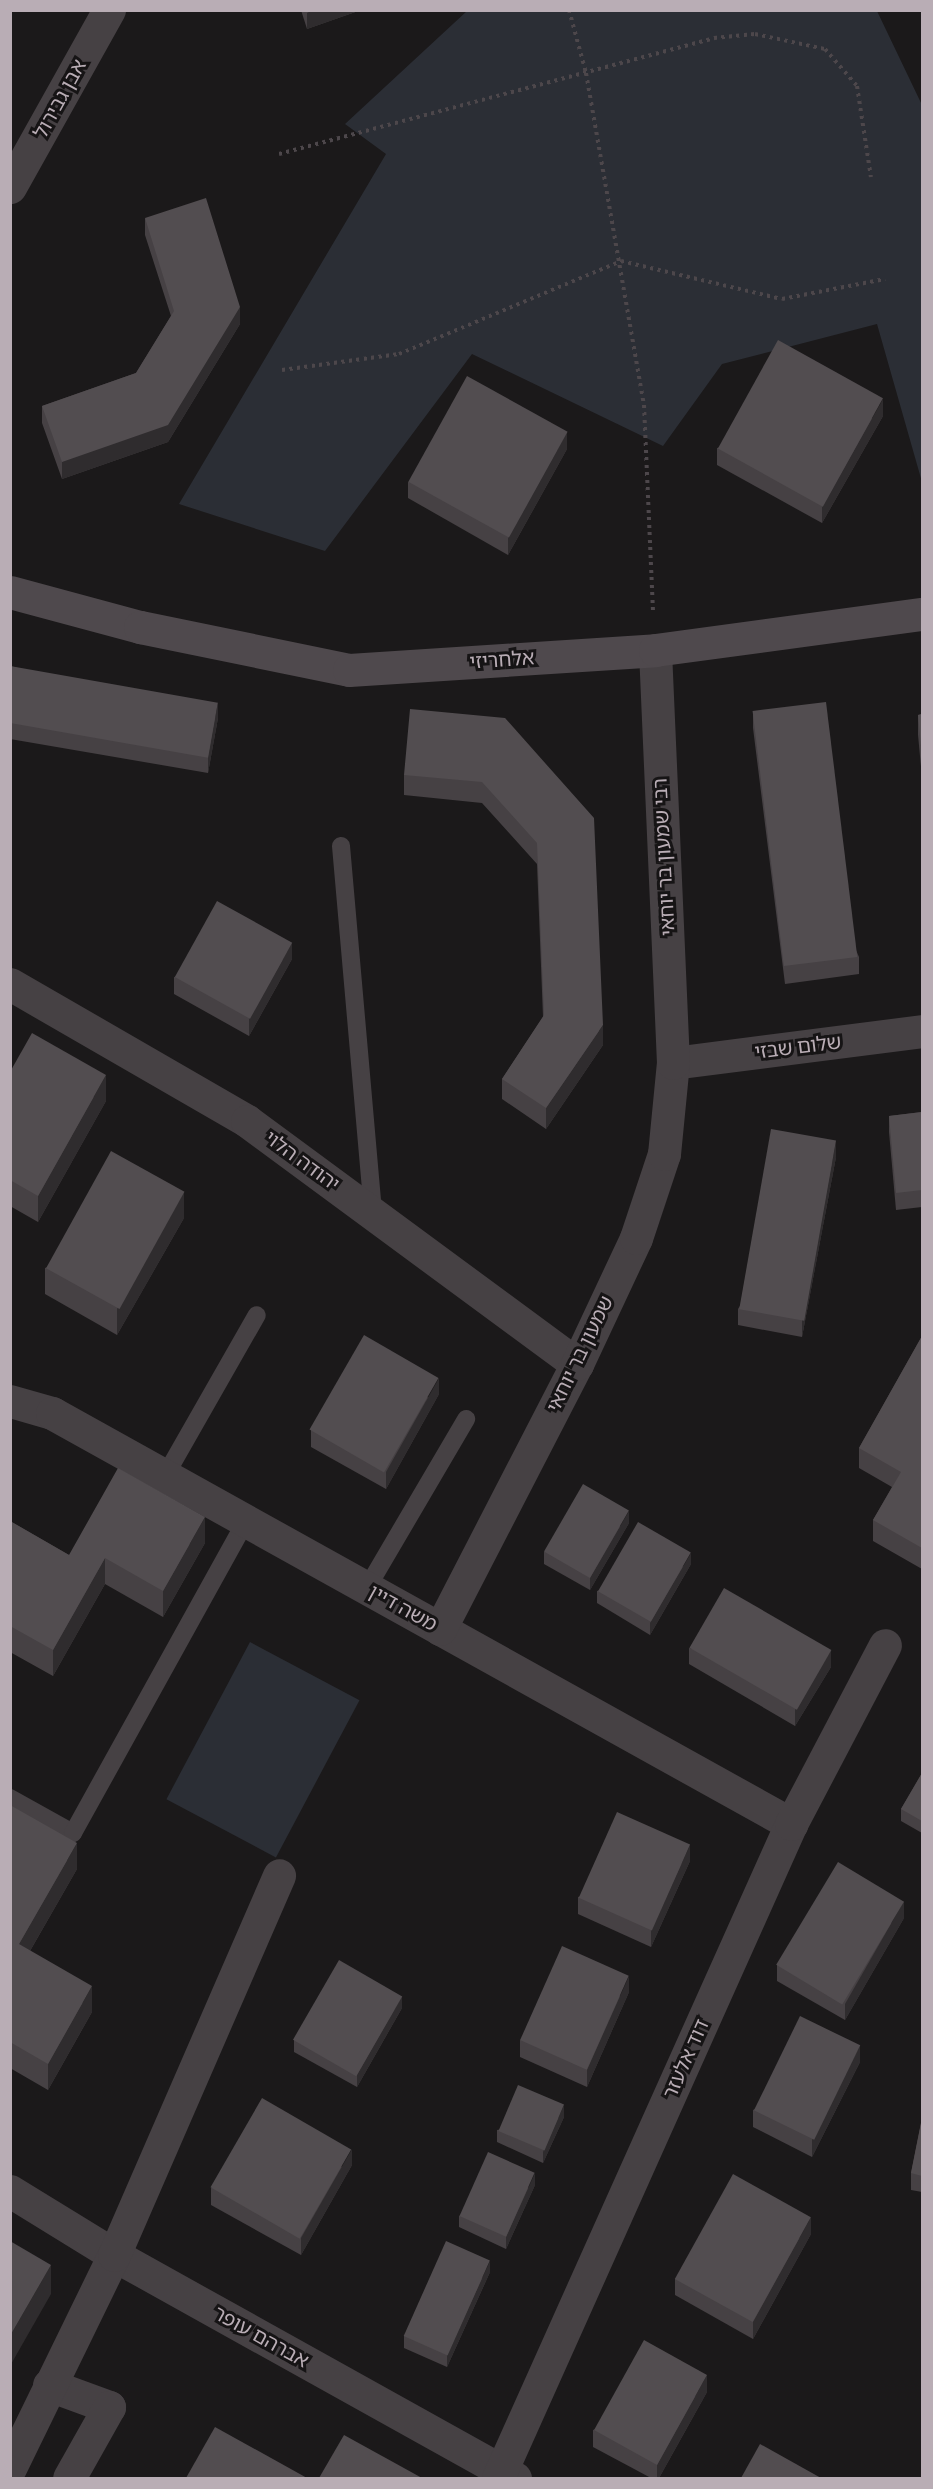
<!DOCTYPE html>
<html>
<head>
<meta charset="utf-8">
<style>
	body { margin:0 }
	#map { position:relative; width:933px; height:2489px; overflow:hidden; background:#1b191a; font-family:"Fira Sans Condensed","Noto Sans Hebrew",sans-serif }
	div>[style] { position:absolute }
	.green>* { inset:0; background:#2b2e35; transform-origin:0 0 }
	.path>* { height:4px; margin-top:-2px; transform-origin:0; background:repeating-linear-gradient(90deg,#4d474b 0 3px,transparent 0 7.5px) }
	.lane>* { height:18px; margin:-9px; padding:0 9px; transform-origin:9px; border-radius:9px; background:#464144 }
	.street>* { height:33px; margin:-16.5px; padding:0 16.5px; transform-origin:16.5px; border-radius:16.5px; background:#464144 }
	.secondary>* { height:33px; margin:-16.5px; padding:0 16.5px; transform-origin:16.5px; border-radius:16.5px; background:#4f494d }
	.wall>* { inset:0; background:#464144 }
	.shaded-wall>* { inset:0; background:#2f2c2e }
	.building>* { inset:0; background:#524d50; transform-origin:0 0 }
	span { translate:-50% -50%; white-space:nowrap; text-align:center; line-height:1.15; -webkit-text-stroke:6px #161415; paint-order:stroke }
	.street-label { font-size:20px; color:#b9adb5 }
	.frame { position:absolute; inset:0; border:12px solid #b9adb5; pointer-events:none }
</style>
</head>
<body>
<div id="map">
	<div class="green">
		<i style="clip-path:polygon(467px 11px,877px 11px,922px 105px,922px 482px,877px 324px,722px 364px,663px 446px,472px 354px,325px 551px,179px 504px,386px 154px,345px 124px)"></i>
		<i style="left:250px;top:1642px;width:124px;height:178px;rotate:28deg"></i>
	</div>
	<div class="path">
		<i style="left:569px;top:10px;width:65px;rotate:74.9deg"></i>
		<i style="left:586px;top:73px;width:337px;rotate:80.1deg"></i>
		<i style="left:644px;top:405px;width:209px;rotate:87.5deg"></i>
		<i style="left:279px;top:154px;width:450px;rotate:-14.9deg"></i>
		<i style="left:714px;top:38px;width:41px;rotate:-5.6deg"></i>
		<i style="left:755px;top:34px;width:72px;rotate:12.1deg"></i>
		<i style="left:825px;top:49px;width:49px;rotate:49.1deg"></i>
		<i style="left:857px;top:86px;width:92px;rotate:81.3deg"></i>
		<i style="left:282px;top:370px;width:118px;rotate:-7.8deg"></i>
		<i style="left:399px;top:354px;width:241px;rotate:-22.7deg"></i>
		<i style="left:621px;top:261px;width:165px;rotate:13.3deg"></i>
		<i style="left:782px;top:299px;width:105px;rotate:-11deg"></i>
	</div>
	<div class="lane">
		<i style="left:341px;top:846px;width:369px;rotate:85deg"></i>
		<i style="left:165px;top:1476px;width:185px;rotate:-60.3deg"></i>
		<i style="left:367px;top:1588px;width:196px;rotate:-59.6deg"></i>
		<i style="left:10px;top:1798px;width:72px;rotate:29.1deg"></i>
		<i style="left:73px;top:1833px;width:357px;rotate:-61deg"></i>
	</div>
	<div class="street">
		<i style="left:10px;top:187px;width:203px;rotate:-60.8deg"></i>
		<i style="left:10px;top:984px;width:274px;rotate:30deg"></i>
		<i style="left:247px;top:1121px;width:410px;rotate:36.4deg"></i>
		<i style="left:673px;top:1063px;width:251px;rotate:-7.3deg"></i>
		<i style="left:10px;top:1401px;width:44px;rotate:15.9deg"></i>
		<i style="left:52px;top:1413px;width:846px;rotate:29.08deg"></i>
		<i style="left:440px;top:1629px;width:298px;rotate:-62.7deg"></i>
		<i style="left:577px;top:1364px;width:139px;rotate:-64.9deg"></i>
		<i style="left:636px;top:1238px;width:89px;rotate:-71.6deg"></i>
		<i style="left:664px;top:1154px;width:91px;rotate:-84.4deg"></i>
		<i style="left:673px;top:1063px;width:413px;rotate:-92.5deg"></i>
		<i style="left:10px;top:2191px;width:122px;rotate:31.6deg"></i>
		<i style="left:114px;top:2255px;width:459px;rotate:29.1deg"></i>
		<i style="left:49px;top:2385px;width:64px;rotate:20.1deg"></i>
		<i style="left:109px;top:2407px;width:81px;rotate:119.4deg"></i>
		<i style="left:10px;top:2468px;width:237px;rotate:-64deg"></i>
		<i style="left:114px;top:2255px;width:414px;rotate:-66.5deg"></i>
		<i style="left:498px;top:2478px;width:717px;rotate:-65.87deg"></i>
		<i style="left:791px;top:1824px;width:202px;rotate:-62.3deg"></i>
	</div>
	<div class="secondary">
		<i style="left:10px;top:592px;width:135px;rotate:15.1deg"></i>
		<i style="left:140px;top:627px;width:213px;rotate:11.6deg"></i>
		<i style="left:349px;top:670px;width:307px;rotate:-3.7deg"></i>
		<i style="left:655px;top:650px;width:269px;rotate:-7.7deg"></i>
	</div>
	<div class="wall">
		<i style="clip-path:polygon(301px 10px,361px 10px,307px 29px)"></i>
		<i style="clip-path:polygon(145px 218px,240px 324px,168px 442px,62px 479px,42px 423px,42px 406px,136px 373px,171px 316px,145px 235px)"></i>
		<i style="clip-path:polygon(883px 416px,822px 523px,717px 465px,717px 448px)"></i>
		<i style="clip-path:polygon(567px 449px,508px 555px,408px 498px,408px 482px)"></i>
		<i style="clip-path:polygon(10px 666px,218px 718px,208px 773px,10px 739px)"></i>
		<i style="clip-path:polygon(753px 712px,859px 957px,859px 974px,785px 984px,753px 728px)"></i>
		<i style="clip-path:polygon(922px 714px,922px 777px,918px 735px,918px 715px)"></i>
		<i style="clip-path:polygon(505px 718px,603px 1045px,546px 1129px,502px 1099px,502px 1079px,543px 1017px,537px 864px,482px 803px,404px 795px,404px 775px)"></i>
		<i style="clip-path:polygon(292px 959px,249px 1036px,174px 994px,174px 977px)"></i>
		<i style="clip-path:polygon(10px 1072px,106px 1101px,38px 1222px,10px 1206px)"></i>
		<i style="clip-path:polygon(922px 1112px,922px 1207px,896px 1210px,889px 1132px,889px 1116px)"></i>
		<i style="clip-path:polygon(836px 1157px,802px 1337px,738px 1325px,738px 1309px)"></i>
		<i style="clip-path:polygon(184px 1218px,117px 1335px,45px 1294px,45px 1268px)"></i>
		<i style="clip-path:polygon(922px 1336px,922px 1569px,873px 1541px,873px 1520px,892px 1487px,859px 1468px,859px 1448px)"></i>
		<i style="clip-path:polygon(439px 1394px,386px 1489px,311px 1447px,311px 1430px)"></i>
		<i style="clip-path:polygon(10px 1521px,69px 1555px,205px 1543px,163px 1617px,105px 1584px,53px 1676px,10px 1652px)"></i>
		<i style="clip-path:polygon(629px 1523px,590px 1590px,544px 1564px,544px 1552px)"></i>
		<i style="clip-path:polygon(691px 1564px,650px 1635px,597px 1603px,597px 1591px)"></i>
		<i style="clip-path:polygon(689px 1648px,831px 1667px,795px 1726px,689px 1664px)"></i>
		<i style="clip-path:polygon(922px 1773px,922px 1833px,901px 1821px,901px 1809px)"></i>
		<i style="clip-path:polygon(10px 1805px,77px 1869px,30px 1951px,92px 2012px,48px 2090px,10px 2068px)"></i>
		<i style="clip-path:polygon(690px 1861px,651px 1947px,578px 1914px,578px 1897px)"></i>
		<i style="clip-path:polygon(904px 1918px,845px 2020px,777px 1981px,777px 1965px)"></i>
		<i style="clip-path:polygon(629px 1992px,587px 2087px,520px 2057px,520px 2040px)"></i>
		<i style="clip-path:polygon(402px 2008px,357px 2087px,294px 2052px,294px 2040px)"></i>
		<i style="clip-path:polygon(860px 2062px,812px 2157px,753px 2127px,753px 2110px)"></i>
		<i style="clip-path:polygon(564px 2117px,543px 2163px,497px 2142px,497px 2130px)"></i>
		<i style="clip-path:polygon(922px 2118px,922px 2192px,911px 2190px,911px 2173px)"></i>
		<i style="clip-path:polygon(352px 2165px,301px 2255px,211px 2205px,211px 2188px)"></i>
		<i style="clip-path:polygon(535px 2185px,506px 2249px,459px 2227px,459px 2216px)"></i>
		<i style="clip-path:polygon(811px 2234px,753px 2339px,675px 2295px,675px 2279px)"></i>
		<i style="clip-path:polygon(490px 2272px,447px 2367px,404px 2348px,404px 2336px)"></i>
		<i style="clip-path:polygon(707px 2392px,659px 2478px,651px 2478px,593px 2447px,593px 2430px)"></i>
	</div>
	<div class="shaded-wall">
		<i style="clip-path:polygon(313px 10px,361px 10px,307px 29px,307px 13px)"></i>
		<i style="clip-path:polygon(240px 307px,240px 324px,168px 442px,62px 479px,62px 462px)"></i>
		<i style="clip-path:polygon(883px 399px,883px 416px,822px 523px,822px 507px)"></i>
		<i style="clip-path:polygon(567px 432px,567px 449px,508px 555px,508px 538px)"></i>
		<i style="clip-path:polygon(218px 701px,218px 718px,208px 773px,208px 756px)"></i>
		<i style="clip-path:polygon(292px 943px,292px 959px,249px 1036px,249px 1019px)"></i>
		<i style="clip-path:polygon(603px 1025px,603px 1045px,546px 1129px,546px 1108px)"></i>
		<i style="clip-path:polygon(106px 1075px,106px 1101px,38px 1222px,38px 1196px)"></i>
		<i style="clip-path:polygon(836px 1141px,836px 1157px,802px 1337px,802px 1320px)"></i>
		<i style="clip-path:polygon(184px 1192px,184px 1218px,117px 1335px,117px 1309px)"></i>
		<i style="clip-path:polygon(439px 1378px,439px 1394px,386px 1489px,386px 1472px)"></i>
		<i style="clip-path:polygon(629px 1511px,629px 1523px,590px 1590px,590px 1578px)"></i>
		<i style="clip-path:polygon(205px 1517px,205px 1543px,163px 1617px,163px 1591px)"></i>
		<i style="clip-path:polygon(691px 1553px,691px 1564px,650px 1635px,650px 1623px)"></i>
		<i style="clip-path:polygon(105px 1558px,105px 1584px,53px 1676px,53px 1650px)"></i>
		<i style="clip-path:polygon(831px 1650px,831px 1667px,795px 1726px,795px 1710px)"></i>
		<i style="clip-path:polygon(77px 1843px,77px 1869px,19px 1970px,19px 1944px)"></i>
		<i style="clip-path:polygon(690px 1845px,690px 1861px,651px 1947px,651px 1930px)"></i>
		<i style="clip-path:polygon(904px 1901px,904px 1918px,845px 2020px,845px 2004px)"></i>
		<i style="clip-path:polygon(629px 1976px,629px 1992px,587px 2087px,587px 2070px)"></i>
		<i style="clip-path:polygon(92px 1986px,92px 2012px,48px 2090px,48px 2064px)"></i>
		<i style="clip-path:polygon(402px 1996px,402px 2008px,357px 2087px,357px 2075px)"></i>
		<i style="clip-path:polygon(860px 2045px,860px 2062px,812px 2157px,812px 2140px)"></i>
		<i style="clip-path:polygon(564px 2105px,564px 2117px,543px 2163px,543px 2152px)"></i>
		<i style="clip-path:polygon(352px 2149px,352px 2165px,301px 2255px,301px 2238px)"></i>
		<i style="clip-path:polygon(535px 2173px,535px 2185px,506px 2249px,506px 2237px)"></i>
		<i style="clip-path:polygon(811px 2217px,811px 2234px,753px 2339px,753px 2322px)"></i>
		<i style="clip-path:polygon(490px 2261px,490px 2272px,447px 2367px,447px 2355px)"></i>
		<i style="clip-path:polygon(51px 2265px,51px 2294px,10px 2366px,10px 2336px)"></i>
		<i style="clip-path:polygon(707px 2375px,707px 2392px,659px 2478px,657px 2478px,657px 2465px)"></i>
	</div>
	<div class="building">
		<i style="clip-path:polygon(206px 198px,240px 307px,168px 425px,62px 462px,42px 406px,136px 373px,174px 311px,145px 218px)"></i>
		<i style="left:778px;top:340px;width:120px;height:124px;rotate:29deg"></i>
		<i style="left:467px;top:376px;width:115px;height:121px;rotate:29deg"></i>
		<i style="left:10px;top:666px;width:211px;height:56px;rotate:10deg"></i>
		<i style="left:826px;top:702px;width:257px;height:74px;rotate:83deg"></i>
		<i style="clip-path:polygon(410px 709px,505px 718px,594px 818px,603px 1025px,546px 1108px,502px 1079px,544px 1015px,537px 843px,482px 782px,404px 775px)"></i>
		<i style="clip-path:polygon(922px 714px,922px 756px,918px 715px)"></i>
		<i style="left:217px;top:901px;width:86px;height:87px;rotate:29deg"></i>
		<i style="clip-path:polygon(32px 1033px,106px 1075px,38px 1196px,10px 1180px,10px 1072px)"></i>
		<i style="clip-path:polygon(922px 1112px,922px 1190px,896px 1193px,889px 1116px)"></i>
		<i style="left:771px;top:1129px;width:66px;height:183px;rotate:10deg"></i>
		<i style="left:111px;top:1151px;width:84px;height:134px;rotate:29deg"></i>
		<i style="left:364px;top:1335px;width:86px;height:109px;rotate:30deg"></i>
		<i style="clip-path:polygon(922px 1336px,922px 1548px,873px 1520px,901px 1472px,859px 1448px)"></i>
		<i style="clip-path:polygon(118px 1468px,205px 1517px,163px 1591px,105px 1558px,53px 1650px,10px 1626px,10px 1521px,69px 1555px)"></i>
		<i style="left:583px;top:1484px;width:53px;height:78px;rotate:30deg"></i>
		<i style="left:638px;top:1522px;width:61px;height:80px;rotate:30deg"></i>
		<i style="left:724px;top:1588px;width:124px;height:69px;rotate:30deg"></i>
		<i style="clip-path:polygon(922px 1773px,922px 1821px,901px 1809px)"></i>
		<i style="clip-path:polygon(10px 1805px,77px 1843px,19px 1944px,92px 1986px,48px 2064px,10px 2042px)"></i>
		<i style="left:617px;top:1812px;width:80px;height:94px;rotate:24deg"></i>
		<i style="left:838px;top:1862px;width:77px;height:120px;rotate:31deg"></i>
		<i style="left:562px;top:1946px;width:73px;height:103px;rotate:24deg"></i>
		<i style="left:339px;top:1960px;width:73px;height:92px;rotate:30deg"></i>
		<i style="left:800px;top:2016px;width:67px;height:105px;rotate:26deg"></i>
		<i style="left:518px;top:2085px;width:50px;height:50px;rotate:23deg"></i>
		<i style="left:262px;top:2098px;width:103px;height:103px;rotate:30deg"></i>
		<i style="clip-path:polygon(922px 2118px,922px 2176px,911px 2173px)"></i>
		<i style="left:488px;top:2152px;width:51px;height:70px;rotate:24deg"></i>
		<i style="left:733px;top:2174px;width:89px;height:120px;rotate:29deg"></i>
		<i style="clip-path:polygon(10px 2241px,51px 2265px,10px 2336px)"></i>
		<i style="left:446px;top:2241px;width:48px;height:104px;rotate:24deg"></i>
		<i style="left:644px;top:2340px;width:72px;height:103px;rotate:29deg"></i>
		<i style="clip-path:polygon(215px 2427px,307px 2478px,186px 2478px)"></i>
		<i style="clip-path:polygon(344px 2435px,422px 2478px,319px 2478px)"></i>
		<i style="clip-path:polygon(760px 2444px,821px 2478px,741px 2478px)"></i>
	</div>
	<div class="street-label">
		<span style="left:60px;top:99px;rotate:-61deg">אבן גבירול</span>
		<span style="left:502px;top:660px;rotate:-4deg">אלחריזי</span>
		<span style="left:664px;top:857px;rotate:-93deg">רבי שמעון בר יוחאי</span>
		<span style="left:798px;top:1047px;rotate:-7deg">שלום שבזי</span>
		<span style="left:302px;top:1161px;rotate:36deg">יהודה הלוי</span>
		<span style="left:580px;top:1354px;rotate:-64deg">שמעון בר יוחאי</span>
		<span style="left:403px;top:1608px;rotate:29deg">משה דיין</span>
		<span style="left:686px;top:2059px;rotate:-66deg">דוד אלעזר</span>
		<span style="left:261px;top:2337px;rotate:29deg">אברהם עופר</span>
	</div>
	<div class="frame"></div>
</div>
</body>
</html>
